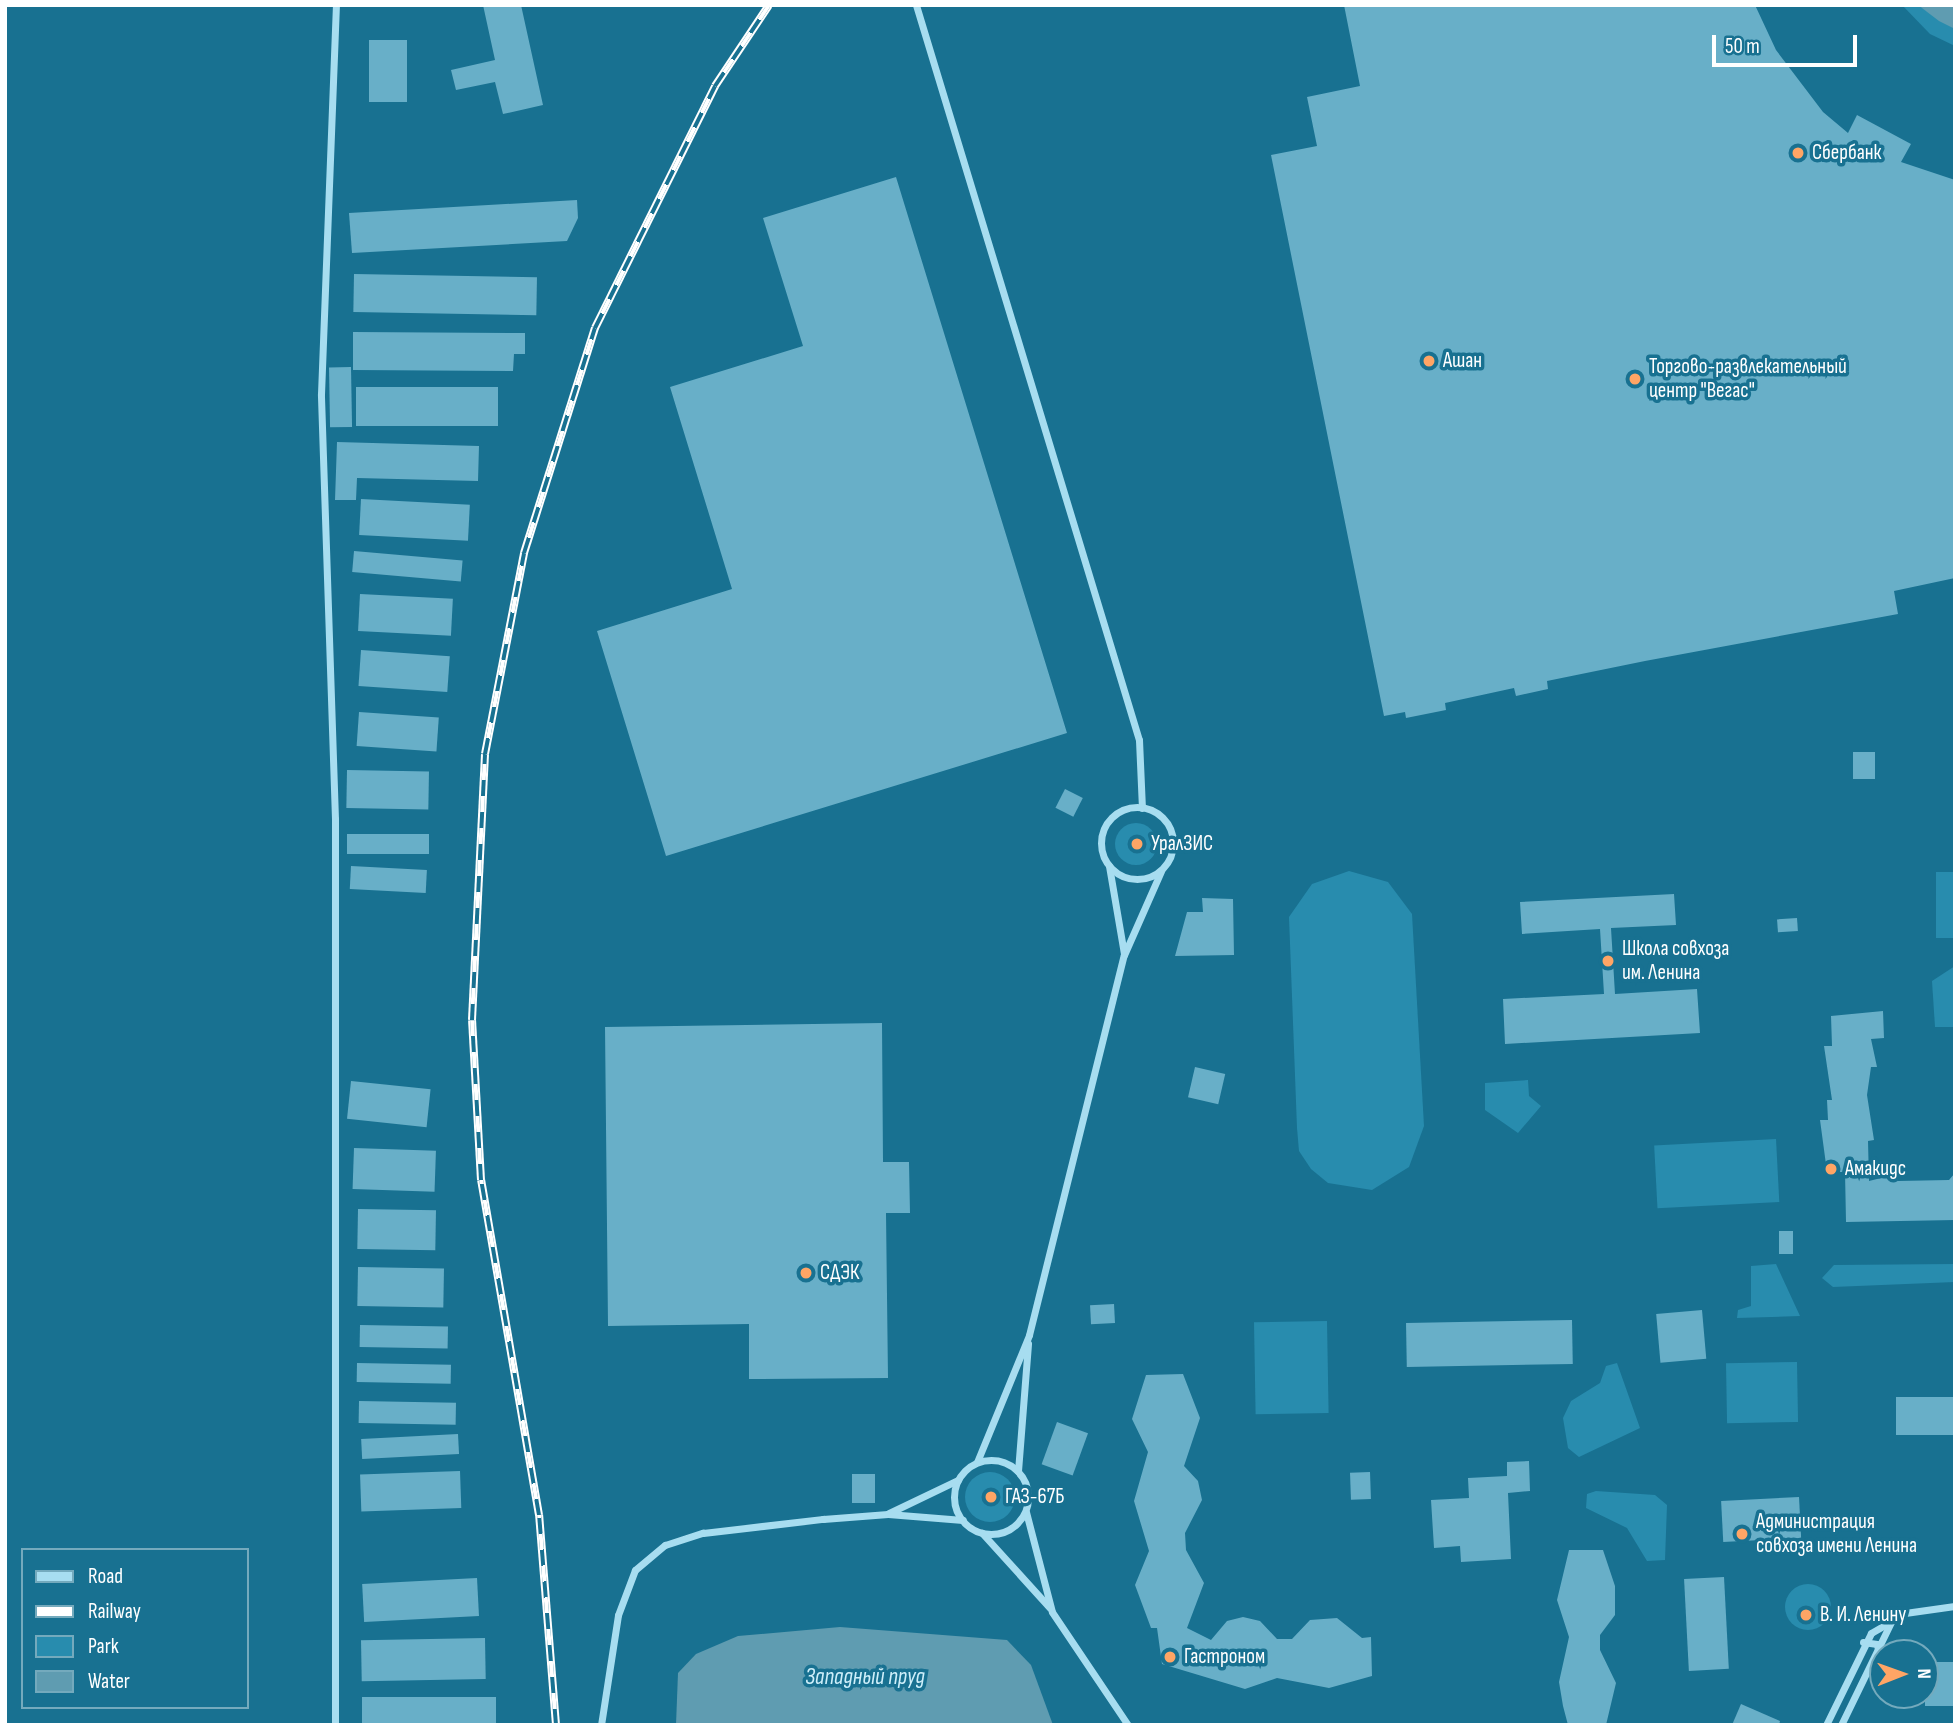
<!DOCTYPE html>
<html>
<head>
<meta charset="utf-8">
<style>
	body { margin:0 }
	#map { position:relative; width:1960px; height:1730px; overflow:hidden; background:#187191; font-family:"Sofia Sans Condensed",sans-serif }
	div>[style] { position:absolute }
	.green>* { inset:0; background:#288cae; transform-origin:0 0 }
	.round { border-radius:50% }
	.water>* { inset:0; background:#5f9cb1 }
	.building>* { inset:0; background:#68afc8; transform-origin:0 0 }
	.minor>* { height:7px; margin:-3.5px; padding:0 3.5px; transform-origin:3.5px; border-radius:3.5px; background:#a7ddf0 }
	.minor>.ring { margin:-3.5px; padding:0; box-sizing:content-box; background:none; border:7px solid #a7ddf0; border-radius:50% }
	.rail>* { height:8px; margin-top:-4px; transform-origin:0; background:repeating-linear-gradient(90deg,#187191 0 16px,#fff 0 32px); box-sizing:border-box; border-block:2px solid #fff }
	.dots>* { width:19px; height:19px; translate:-50% -50%; box-sizing:border-box; border:4px solid #187191; border-radius:50% }
	span { translate:-50% -50%; white-space:nowrap; text-align:center; line-height:1.15; -webkit-text-stroke:7px #187191; paint-order:stroke }
	.poi-label { font-size:21px; color:#fff }
	.left { translate:0 -50%; text-align:left }
	.water-label { font-size:23px; color:#ceeffa; font-style:italic }
	.frame { position:absolute; inset:0; border:7px solid #fff; pointer-events:none }
	.legend { position:absolute; left:21px; top:1548px; width:228px; height:161px; box-sizing:border-box; background:#187191; border:2px solid #74aabd; margin:0; padding:9px 12px; list-style:none; font-size:21px; color:#fff }
	.legend li { display:flex; align-items:center; gap:14px; height:35px }
	.legend b { width:35px; border:2px solid #74aabd }
	.north { position:absolute; left:1869px; top:1639px; width:70px; height:70px; box-sizing:border-box; background:#187191; border:2px solid #74aabd; border-radius:50%; rotate:89deg; font-size:19px; font-weight:700; line-height:28px; text-align:center; color:#fff }
	.north::after { content:''; display:block; margin:auto; width:24px; height:32px; background:#ffa565; clip-path:polygon(50% 0,100% 100%,50% 72%,0 100%) }
	.scale { position:absolute; left:1712px; top:35px; width:145px; height:32px; box-sizing:border-box; border:4px solid #fff; border-top:0; padding-left:9px; font-size:21px; line-height:24px; white-space:nowrap; color:#fff; -webkit-text-stroke:5px #187191; paint-order:stroke }
</style>
</head>
<body>
<div id="map">
	<div class="green">
		<i style="clip-path:polygon(1902px 5px,1918px 5px,1955px 29px,1955px 46px,1930px 34px)"></i>
		<i class="round" style="left:1115px;top:823px;width:42px;height:42px"></i>
		<i style="clip-path:polygon(1349px 871px,1388px 882px,1412px 914px,1424px 1126px,1409px 1167px,1372px 1190px,1328px 1183px,1311px 1169px,1299px 1151px,1297px 1128px,1289px 917px,1312px 884px)"></i>
		<i style="left:1955px;top:872px;width:66px;height:19px;rotate:90deg"></i>
		<i style="clip-path:polygon(1955px 966px,1955px 1027px,1935px 1027px,1932px 981px)"></i>
		<i style="clip-path:polygon(1528px 1080px,1529px 1096px,1541px 1106px,1518px 1133px,1485px 1110px,1485px 1083px)"></i>
		<i style="left:1776px;top:1139px;width:63px;height:122px;rotate:87deg"></i>
		<i style="clip-path:polygon(1776px 1264px,1800px 1316px,1737px 1318px,1738px 1310px,1751px 1306px,1751px 1266px)"></i>
		<i style="clip-path:polygon(1955px 1264px,1955px 1282px,1833px 1287px,1822px 1278px,1834px 1265px)"></i>
		<i style="left:1327px;top:1321px;width:92px;height:73px;rotate:89deg"></i>
		<i style="left:1797px;top:1362px;width:60px;height:71px;rotate:89deg"></i>
		<i style="clip-path:polygon(1617px 1363px,1640px 1428px,1579px 1457px,1568px 1448px,1563px 1418px,1571px 1401px,1600px 1383px,1606px 1366px)"></i>
		<i class="round" style="left:965px;top:1472px;width:50px;height:50px"></i>
		<i style="clip-path:polygon(1596px 1491px,1655px 1495px,1667px 1505px,1665px 1560px,1647px 1561px,1627px 1528px,1586px 1508px,1587px 1494px)"></i>
		<i class="round" style="left:1785px;top:1584px;width:46px;height:46px"></i>
	</div>
	<div class="water">
		<i style="clip-path:polygon(1918px 5px,1955px 5px,1955px 29px,1939px 21px)"></i>
		<i style="clip-path:polygon(840px 1627px,1007px 1640px,1031px 1665px,1053px 1725px,676px 1725px,678px 1673px,696px 1654px,738px 1636px)"></i>
	</div>
	<div class="building">
		<i style="clip-path:polygon(483px 5px,521px 5px,543px 105px,503px 114px,495px 82px,456px 90px,451px 70px,495px 60px)"></i>
		<i style="clip-path:polygon(1344px 5px,1755px 5px,1776px 50px,1823px 112px,1848px 133px,1857px 115px,1911px 144px,1901px 162px,1955px 180px,1955px 578px,1894px 591px,1898px 614px,1645px 661px,1547px 681px,1548px 689px,1516px 696px,1514px 688px,1445px 703px,1446px 710px,1406px 718px,1405px 712px,1384px 716px,1271px 155px,1317px 146px,1307px 97px,1360px 86px)"></i>
		<i style="left:407px;top:40px;width:62px;height:38px;rotate:90deg"></i>
		<i style="clip-path:polygon(896px 177px,1067px 733px,666px 856px,597px 631px,732px 589px,670px 387px,803px 346px,763px 218px)"></i>
		<i style="clip-path:polygon(577px 200px,578px 218px,567px 241px,352px 253px,349px 213px)"></i>
		<i style="left:354px;top:274px;width:183px;height:38px;rotate:1deg"></i>
		<i style="clip-path:polygon(353px 332px,525px 333px,525px 354px,514px 354px,513px 371px,353px 370px)"></i>
		<i style="left:351px;top:367px;width:60px;height:22px;rotate:89deg"></i>
		<i style="left:356px;top:387px;width:142px;height:39px"></i>
		<i style="clip-path:polygon(337px 442px,479px 446px,478px 481px,357px 478px,356px 500px,335px 500px)"></i>
		<i style="left:361px;top:499px;width:109px;height:36px;rotate:3deg"></i>
		<i style="left:354px;top:551px;width:109px;height:21px;rotate:5deg"></i>
		<i style="left:360px;top:594px;width:93px;height:37px;rotate:3deg"></i>
		<i style="left:361px;top:650px;width:89px;height:36px;rotate:4deg"></i>
		<i style="left:359px;top:712px;width:80px;height:34px;rotate:4deg"></i>
		<i style="left:1875px;top:752px;width:27px;height:22px;rotate:90deg"></i>
		<i style="left:347px;top:770px;width:82px;height:38px;rotate:1deg"></i>
		<i style="left:1065px;top:789px;width:20px;height:21px;rotate:27deg"></i>
		<i style="left:347px;top:834px;width:82px;height:20px"></i>
		<i style="left:351px;top:866px;width:76px;height:23px;rotate:3deg"></i>
		<i style="clip-path:polygon(1674px 894px,1676px 925px,1611px 928px,1615px 994px,1697px 989px,1700px 1033px,1505px 1044px,1503px 999px,1604px 994px,1600px 929px,1522px 934px,1520px 902px)"></i>
		<i style="clip-path:polygon(1202px 898px,1233px 899px,1234px 955px,1175px 956px,1187px 912px,1203px 912px)"></i>
		<i style="left:1797px;top:918px;width:13px;height:20px;rotate:86deg"></i>
		<i style="clip-path:polygon(1883px 1011px,1884px 1038px,1871px 1039px,1877px 1067px,1871px 1067px,1867px 1095px,1874px 1140px,1868px 1141px,1869px 1181px,1897px 1174px,1898px 1181px,1949px 1180px,1955px 1173px,1955px 1220px,1846px 1222px,1845px 1172px,1827px 1172px,1820px 1120px,1828px 1120px,1827px 1100px,1832px 1100px,1824px 1046px,1832px 1046px,1831px 1016px)"></i>
		<i style="clip-path:polygon(882px 1023px,883px 1162px,909px 1162px,910px 1213px,886px 1213px,888px 1378px,749px 1379px,749px 1324px,608px 1326px,605px 1027px)"></i>
		<i style="left:1195px;top:1067px;width:31px;height:31px;rotate:13deg"></i>
		<i style="left:351px;top:1081px;width:80px;height:38px;rotate:6deg"></i>
		<i style="left:354px;top:1148px;width:82px;height:41px;rotate:2deg"></i>
		<i style="left:358px;top:1209px;width:78px;height:40px;rotate:1deg"></i>
		<i style="left:1779px;top:1231px;width:14px;height:23px"></i>
		<i style="left:358px;top:1267px;width:86px;height:39px;rotate:1deg"></i>
		<i style="left:1114px;top:1304px;width:19px;height:24px;rotate:87deg"></i>
		<i style="left:1702px;top:1310px;width:49px;height:46px;rotate:85deg"></i>
		<i style="left:1572px;top:1320px;width:44px;height:166px;rotate:89deg"></i>
		<i style="left:360px;top:1325px;width:88px;height:22px;rotate:1deg"></i>
		<i style="left:357px;top:1363px;width:94px;height:19px;rotate:1deg"></i>
		<i style="clip-path:polygon(1183px 1374px,1200px 1418px,1184px 1466px,1198px 1481px,1202px 1500px,1185px 1533px,1186px 1550px,1204px 1583px,1187px 1628px,1211px 1640px,1227px 1621px,1243px 1617px,1260px 1621px,1277px 1639px,1292px 1639px,1310px 1620px,1337px 1618px,1362px 1638px,1371px 1637px,1372px 1676px,1329px 1688px,1277px 1678px,1245px 1689px,1162px 1664px,1157px 1628px,1151px 1628px,1135px 1585px,1149px 1551px,1134px 1501px,1148px 1452px,1132px 1419px,1146px 1375px)"></i>
		<i style="left:1955px;top:1397px;width:38px;height:59px;rotate:90deg"></i>
		<i style="left:359px;top:1401px;width:97px;height:22px;rotate:1deg"></i>
		<i style="left:1057px;top:1422px;width:33px;height:45px;rotate:20deg"></i>
		<i style="left:458px;top:1434px;width:20px;height:97px;rotate:87deg"></i>
		<i style="clip-path:polygon(1529px 1461px,1530px 1491px,1508px 1493px,1511px 1559px,1461px 1562px,1460px 1546px,1434px 1548px,1431px 1500px,1469px 1498px,1468px 1478px,1507px 1476px,1507px 1462px)"></i>
		<i style="left:460px;top:1471px;width:37px;height:100px;rotate:88deg"></i>
		<i style="left:1370px;top:1472px;width:27px;height:20px;rotate:88deg"></i>
		<i style="left:852px;top:1474px;width:23px;height:29px"></i>
		<i style="left:1799px;top:1497px;width:41px;height:78px;rotate:87deg"></i>
		<i style="clip-path:polygon(1569px 1550px,1603px 1550px,1615px 1586px,1615px 1615px,1600px 1635px,1600px 1650px,1616px 1683px,1606px 1725px,1568px 1725px,1563px 1706px,1559px 1682px,1569px 1637px,1557px 1600px)"></i>
		<i style="left:1724px;top:1577px;width:92px;height:40px;rotate:87deg"></i>
		<i style="left:477px;top:1578px;width:38px;height:115px;rotate:87deg"></i>
		<i style="left:485px;top:1638px;width:41px;height:124px;rotate:89deg"></i>
		<i style="left:1955px;top:1662px;width:44px;height:30px;rotate:90deg"></i>
		<i style="left:496px;top:1697px;width:28px;height:134px;rotate:90deg"></i>
		<i style="clip-path:polygon(1741px 1704px,1780px 1721px,1779px 1725px,1732px 1725px)"></i>
	</div>
	<div class="minor">
		<i style="left:916px;top:5px;width:768px;rotate:73.12deg"></i>
		<i style="left:1139px;top:740px;width:68px;rotate:87.5deg"></i>
		<i class="ring" style="left:1101px;top:807px;width:65px;height:65px"></i>
		<i style="left:1109px;top:866px;width:89px;rotate:80.3deg"></i>
		<i class="ring" style="left:954px;top:1460px;width:67px;height:67px"></i>
		<i style="left:977px;top:1462px;width:137px;rotate:-67.7deg"></i>
		<i style="left:1029px;top:1335px;width:392px;rotate:-76deg"></i>
		<i style="left:1124px;top:955px;width:92px;rotate:-66.2deg"></i>
		<i style="left:1018px;top:1471px;width:128px;rotate:-85.5deg"></i>
		<i style="left:1026px;top:1512px;width:103px;rotate:75.4deg"></i>
		<i style="left:1052px;top:1612px;width:136px;rotate:56.1deg"></i>
		<i style="left:889px;top:1513px;width:76px;rotate:-25.6deg"></i>
		<i style="left:982px;top:1533px;width:101px;rotate:47.8deg"></i>
		<i style="left:1863px;top:1642px;width:14px;rotate:8deg"></i>
		<i style="left:1877px;top:1644px;width:11px;rotate:80deg"></i>
		<i style="left:335px;top:1725px;width:906px;rotate:-90deg"></i>
		<i style="left:335px;top:819px;width:425px;rotate:-91.9deg"></i>
		<i style="left:321px;top:394px;width:389px;rotate:-87.8deg"></i>
		<i style="left:601px;top:1725px;width:111px;rotate:-81.2deg"></i>
		<i style="left:618px;top:1615px;width:48px;rotate:-69.3deg"></i>
		<i style="left:635px;top:1570px;width:39px;rotate:-40deg"></i>
		<i style="left:665px;top:1545px;width:40px;rotate:-18deg"></i>
		<i style="left:703px;top:1533px;width:121px;rotate:-6.7deg"></i>
		<i style="left:823px;top:1519px;width:65px;rotate:-4.4deg"></i>
		<i style="left:888px;top:1514px;width:75px;rotate:4.6deg"></i>
		<i style="left:1826px;top:1725px;width:102px;rotate:-63.9deg"></i>
		<i style="left:1871px;top:1633px;width:39px;rotate:-30deg"></i>
		<i style="left:1905px;top:1613px;width:50px;rotate:-8deg"></i>
		<i style="left:1841px;top:1725px;width:114px;rotate:-64.1deg"></i>
	</div>
	<div class="rail">
		<i style="left:556px;top:1725px;width:211px;rotate:-94.6deg"></i>
		<i style="left:539px;top:1515px;width:340px;rotate:-99.8deg"></i>
		<i style="left:481px;top:1180px;width:160px;rotate:-93.2deg"></i>
		<i style="left:472px;top:1020px;width:266px;rotate:-87.2deg"></i>
		<i style="left:485px;top:754px;width:205px;rotate:-79deg"></i>
		<i style="left:524px;top:553px;width:236px;rotate:-72.5deg"></i>
		<i style="left:595px;top:328px;width:270px;rotate:-63.6deg"></i>
		<i style="left:715px;top:86px;width:97px;rotate:-56.3deg"></i>
	</div>
	<div class="dots">
		<i style="left:1798px;top:153px;background:#ffa565"></i>
		<i style="left:1429px;top:361px;background:#ffa565"></i>
		<i style="left:1635px;top:379px;background:#ffa565"></i>
		<i style="left:1137px;top:844px;background:#ffa565"></i>
		<i style="left:1608px;top:961px;background:#ffa565"></i>
		<i style="left:1831px;top:1169px;background:#ffa565"></i>
		<i style="left:806px;top:1273px;background:#ffa565"></i>
		<i style="left:991px;top:1497px;background:#ffa565"></i>
		<i style="left:1742px;top:1534px;background:#ffa565"></i>
		<i style="left:1806px;top:1615px;background:#ffa565"></i>
		<i style="left:1170px;top:1657px;background:#ffa565"></i>
	</div>
	<div class="poi-label">
		<span class="left" style="left:1812px;top:153px">Сбербанк</span>
		<span class="left" style="left:1443px;top:361px">Ашан</span>
		<span class="left" style="left:1649px;top:379px">Торгово-развлекательный<br>центр "Вегас"</span>
		<span class="left" style="left:1151px;top:844px">УралЗИС</span>
		<span class="left" style="left:1622px;top:961px">Школа совхоза<br>им. Ленина</span>
		<span class="left" style="left:1845px;top:1169px">Амакидс</span>
		<span class="left" style="left:820px;top:1273px">СДЭК</span>
		<span class="left" style="left:1005px;top:1497px">ГАЗ-67Б</span>
		<span class="left" style="left:1756px;top:1534px">Администрация<br>совхоза имени Ленина</span>
		<span class="left" style="left:1820px;top:1615px">В. И. Ленину</span>
		<span class="left" style="left:1184px;top:1657px">Гастроном</span>
	</div>
	<div class="water-label">
		<span style="left:865px;top:1677px">Западный пруд</span>
	</div>
	<div class="frame"></div>
	<ul class="legend">
	<li><b style="height:9px;background:#a7ddf0"></b>Road</li>
	<li><b style="height:9px;background:#fff"></b>Railway</li>
	<li><b style="height:19px;background:#288cae"></b>Park</li>
	<li><b style="height:19px;background:#5f9cb1"></b>Water</li>
	</ul>
	<div class="north">N</div>
	<div class="scale">50 m</div>
</div>
</body>
</html>
